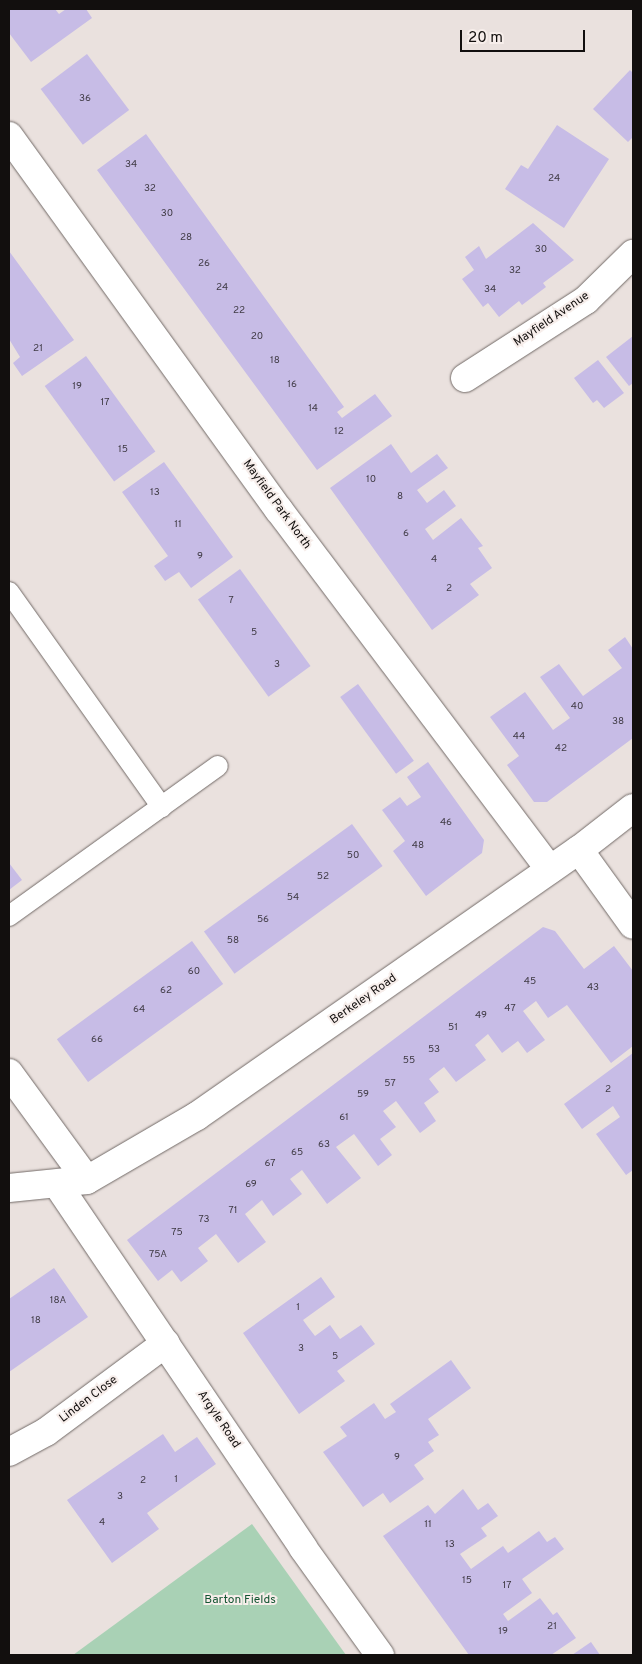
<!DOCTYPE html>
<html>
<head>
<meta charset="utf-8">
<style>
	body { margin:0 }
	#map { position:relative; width:642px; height:1664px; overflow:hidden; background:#eae1de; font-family:Overpass,sans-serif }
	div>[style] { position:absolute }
	.green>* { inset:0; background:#a9d1b5 }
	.building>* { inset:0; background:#c7bce6; transform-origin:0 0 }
	.roads { filter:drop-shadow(0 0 1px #726a67) drop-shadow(0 0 1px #726a67) }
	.lane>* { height:20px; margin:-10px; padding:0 10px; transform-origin:10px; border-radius:10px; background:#fff }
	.street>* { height:28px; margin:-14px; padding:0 14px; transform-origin:14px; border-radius:14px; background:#fff }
	.secondary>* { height:28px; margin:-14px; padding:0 14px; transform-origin:14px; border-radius:14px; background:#fff }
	span { translate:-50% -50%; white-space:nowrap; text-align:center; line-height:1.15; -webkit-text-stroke:4px #f7eeeb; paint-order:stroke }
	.number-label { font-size:10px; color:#3f3a44 }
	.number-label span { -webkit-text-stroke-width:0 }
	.street-label { font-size:12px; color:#120f0e }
	.park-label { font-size:12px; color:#135532 }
	.frame { position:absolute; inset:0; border:10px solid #120f0e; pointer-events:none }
	.scale { position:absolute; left:460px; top:30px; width:125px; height:22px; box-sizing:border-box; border:2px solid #120f0e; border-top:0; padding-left:6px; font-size:15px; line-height:18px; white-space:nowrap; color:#120f0e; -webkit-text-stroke:4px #f7eeeb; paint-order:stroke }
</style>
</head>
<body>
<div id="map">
	<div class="green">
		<i style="clip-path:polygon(252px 1524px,346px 1655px,73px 1655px)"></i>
	</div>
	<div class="building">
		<i style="clip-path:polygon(9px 9px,55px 9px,59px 14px,66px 9px,86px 9px,92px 18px,31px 62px,9px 33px)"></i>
		<i style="left:87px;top:54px;width:70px;height:58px;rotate:53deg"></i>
		<i style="clip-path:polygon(630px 70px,633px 73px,633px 137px,628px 142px,593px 109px)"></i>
		<i style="clip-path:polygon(557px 125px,609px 159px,564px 228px,505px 189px,521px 165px,528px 169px)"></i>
		<i style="clip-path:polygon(146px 134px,344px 407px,337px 412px,342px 418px,375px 394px,392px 416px,317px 470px,97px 170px)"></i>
		<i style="clip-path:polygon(533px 223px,574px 260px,543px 283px,546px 287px,522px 305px,519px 301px,499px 317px,488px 303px,483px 307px,462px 279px,474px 270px,465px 257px,479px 246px,486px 259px)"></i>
		<i style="clip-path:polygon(9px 251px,74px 340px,22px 376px,13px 363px,20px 357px,9px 339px)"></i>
		<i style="clip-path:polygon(633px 336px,633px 383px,629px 386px,606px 357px)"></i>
		<i style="left:86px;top:356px;width:118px;height:51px;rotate:54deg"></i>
		<i style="clip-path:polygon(598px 360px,624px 393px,604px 408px,597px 400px,593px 403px,574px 378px)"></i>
		<i style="clip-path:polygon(391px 444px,411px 473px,437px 454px,448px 468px,417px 490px,427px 503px,444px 490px,456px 506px,425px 529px,433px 540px,461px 518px,483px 546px,478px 548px,492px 568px,470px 584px,479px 595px,432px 630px,330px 488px)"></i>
		<i style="clip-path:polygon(164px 462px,233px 557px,191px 588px,179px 572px,165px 581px,154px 566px,168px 556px,122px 492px)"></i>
		<i style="left:240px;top:569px;width:120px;height:52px;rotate:54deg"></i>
		<i style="clip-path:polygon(625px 637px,633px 649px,633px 738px,547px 802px,534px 802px,507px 765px,519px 756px,490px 717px,525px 692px,553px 730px,570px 718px,540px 677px,559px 664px,583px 696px,622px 668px,608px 650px)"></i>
		<i style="left:358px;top:684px;width:95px;height:22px;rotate:54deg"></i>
		<i style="clip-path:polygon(428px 762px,484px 840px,482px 853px,426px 896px,393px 851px,405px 841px,382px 810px,400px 797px,407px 806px,421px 797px,407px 777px)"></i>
		<i style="left:352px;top:824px;width:52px;height:183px;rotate:54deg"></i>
		<i style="clip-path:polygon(9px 863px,22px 880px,9px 890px)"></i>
		<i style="clip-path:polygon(543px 927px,555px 931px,584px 969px,614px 946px,633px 971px,633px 1046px,611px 1063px,567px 1005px,548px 1018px,536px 1001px,523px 1011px,545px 1040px,527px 1053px,518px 1041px,502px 1053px,488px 1034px,475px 1045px,486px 1060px,456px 1082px,444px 1067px,435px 1074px,429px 1079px,439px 1092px,424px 1103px,436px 1121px,420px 1133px,396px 1101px,383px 1111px,396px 1127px,380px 1139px,392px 1155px,378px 1166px,354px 1134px,336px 1147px,361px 1178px,327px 1204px,302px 1170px,290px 1179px,302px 1194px,273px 1216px,262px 1200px,245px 1214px,266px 1242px,238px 1263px,216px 1234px,198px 1248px,208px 1261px,181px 1282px,172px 1270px,158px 1281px,127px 1240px)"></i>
		<i style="left:192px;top:941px;width:53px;height:167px;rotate:54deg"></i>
		<i style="clip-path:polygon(633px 1053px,633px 1170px,626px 1175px,596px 1134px,620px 1117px,613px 1106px,582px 1129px,564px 1104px)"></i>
		<i style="clip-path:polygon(54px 1268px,88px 1317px,9px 1372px,9px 1299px)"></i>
		<i style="clip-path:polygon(321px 1277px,335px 1297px,303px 1320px,308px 1327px,315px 1336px,330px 1325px,340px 1339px,361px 1325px,375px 1344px,337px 1371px,345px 1381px,299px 1414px,243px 1333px)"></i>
		<i style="clip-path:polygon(451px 1360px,471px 1388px,428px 1419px,439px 1435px,428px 1442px,434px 1451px,414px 1465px,424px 1479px,390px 1503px,383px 1493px,363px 1507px,323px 1452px,347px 1436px,340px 1427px,374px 1403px,385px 1419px,396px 1412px,390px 1404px)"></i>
		<i style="clip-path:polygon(163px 1434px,175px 1452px,197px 1437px,216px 1464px,147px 1513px,159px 1529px,112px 1563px,67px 1500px)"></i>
		<i style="clip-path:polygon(463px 1489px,478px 1510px,488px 1503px,498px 1516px,481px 1528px,487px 1536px,460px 1554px,471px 1569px,503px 1546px,508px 1553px,539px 1531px,547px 1542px,555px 1537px,564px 1549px,522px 1579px,532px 1593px,503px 1614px,508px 1621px,540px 1598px,553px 1615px,557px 1612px,576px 1638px,551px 1655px,469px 1655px,383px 1536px,428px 1505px,435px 1514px)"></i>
		<i style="clip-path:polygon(591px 1642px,600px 1655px,572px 1655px)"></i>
	</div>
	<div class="roads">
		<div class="lane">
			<i style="left:9px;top:592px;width:264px;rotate:54.6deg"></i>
			<i style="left:9px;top:916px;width:257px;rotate:-35.7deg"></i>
		</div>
		<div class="street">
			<i style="left:9px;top:136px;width:461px;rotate:54.2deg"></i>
			<i style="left:279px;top:510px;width:450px;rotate:53deg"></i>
			<i style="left:465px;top:378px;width:144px;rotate:-32.8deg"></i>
			<i style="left:586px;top:300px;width:66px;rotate:-44.4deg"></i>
			<i style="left:579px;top:850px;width:92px;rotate:54.2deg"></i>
			<i style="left:9px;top:1073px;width:132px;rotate:53.9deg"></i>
			<i style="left:57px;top:1184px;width:439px;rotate:55.9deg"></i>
			<i style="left:303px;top:1548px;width:132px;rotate:54.3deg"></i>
			<i style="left:9px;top:1452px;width:42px;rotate:-28.4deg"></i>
			<i style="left:46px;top:1432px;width:149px;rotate:-36.6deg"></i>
		</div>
		<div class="secondary">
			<i style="left:9px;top:1188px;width:78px;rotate:-5.9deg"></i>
			<i style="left:87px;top:1180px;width:127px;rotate:-30.2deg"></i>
			<i style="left:197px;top:1116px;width:465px;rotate:-34.9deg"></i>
			<i style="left:579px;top:850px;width:68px;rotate:-37.9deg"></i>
		</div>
	</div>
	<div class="number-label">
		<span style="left:85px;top:99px">36</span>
		<span style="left:131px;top:165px">34</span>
		<span style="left:554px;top:179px">24</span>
		<span style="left:150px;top:189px">32</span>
		<span style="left:167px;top:214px">30</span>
		<span style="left:186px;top:238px">28</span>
		<span style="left:541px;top:250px">30</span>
		<span style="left:204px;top:264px">26</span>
		<span style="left:515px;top:271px">32</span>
		<span style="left:222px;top:288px">24</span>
		<span style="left:490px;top:290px">34</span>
		<span style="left:239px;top:311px">22</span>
		<span style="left:257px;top:337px">20</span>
		<span style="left:38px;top:349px">21</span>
		<span style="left:275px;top:361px">18</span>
		<span style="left:292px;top:385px">16</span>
		<span style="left:77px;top:387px">19</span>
		<span style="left:105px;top:403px">17</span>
		<span style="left:313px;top:409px">14</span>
		<span style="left:339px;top:432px">12</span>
		<span style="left:123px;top:450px">15</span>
		<span style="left:371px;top:480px">10</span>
		<span style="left:155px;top:493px">13</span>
		<span style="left:400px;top:497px">8</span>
		<span style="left:178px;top:525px">11</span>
		<span style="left:406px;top:534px">6</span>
		<span style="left:200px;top:557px">9</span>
		<span style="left:434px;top:560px">4</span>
		<span style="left:449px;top:589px">2</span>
		<span style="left:231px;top:601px">7</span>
		<span style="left:254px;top:633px">5</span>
		<span style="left:277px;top:665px">3</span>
		<span style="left:577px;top:707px">40</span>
		<span style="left:618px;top:722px">38</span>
		<span style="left:519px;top:737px">44</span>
		<span style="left:561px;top:749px">42</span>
		<span style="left:446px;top:823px">46</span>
		<span style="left:418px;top:846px">48</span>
		<span style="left:353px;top:856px">50</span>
		<span style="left:323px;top:877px">52</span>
		<span style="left:293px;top:898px">54</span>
		<span style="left:263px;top:920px">56</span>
		<span style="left:233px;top:941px">58</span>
		<span style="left:194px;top:972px">60</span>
		<span style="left:530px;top:982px">45</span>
		<span style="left:593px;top:988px">43</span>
		<span style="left:166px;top:991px">62</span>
		<span style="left:510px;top:1009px">47</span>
		<span style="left:139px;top:1010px">64</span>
		<span style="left:481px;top:1016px">49</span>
		<span style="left:453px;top:1028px">51</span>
		<span style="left:97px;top:1040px">66</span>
		<span style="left:434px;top:1050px">53</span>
		<span style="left:409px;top:1061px">55</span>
		<span style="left:390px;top:1084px">57</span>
		<span style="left:608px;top:1090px">2</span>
		<span style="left:363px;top:1095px">59</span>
		<span style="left:344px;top:1118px">61</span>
		<span style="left:324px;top:1145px">63</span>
		<span style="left:297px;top:1153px">65</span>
		<span style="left:270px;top:1164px">67</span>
		<span style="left:251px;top:1185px">69</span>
		<span style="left:233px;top:1211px">71</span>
		<span style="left:204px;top:1220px">73</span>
		<span style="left:177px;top:1233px">75</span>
		<span style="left:158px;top:1255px">75A</span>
		<span style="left:58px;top:1301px">18A</span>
		<span style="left:298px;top:1308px">1</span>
		<span style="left:36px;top:1321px">18</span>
		<span style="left:301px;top:1349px">3</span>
		<span style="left:335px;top:1357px">5</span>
		<span style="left:397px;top:1458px">9</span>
		<span style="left:176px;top:1480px">1</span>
		<span style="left:143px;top:1481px">2</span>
		<span style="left:120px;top:1497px">3</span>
		<span style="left:102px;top:1523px">4</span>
		<span style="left:428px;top:1525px">11</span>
		<span style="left:450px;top:1545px">13</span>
		<span style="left:467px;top:1581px">15</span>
		<span style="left:507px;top:1586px">17</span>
		<span style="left:552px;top:1627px">21</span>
		<span style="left:503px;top:1632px">19</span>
	</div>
	<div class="street-label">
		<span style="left:552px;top:320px;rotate:-34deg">Mayfield Avenue</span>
		<span style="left:276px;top:505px;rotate:54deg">Mayfield Park North</span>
		<span style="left:364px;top:1000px;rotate:-35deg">Berkeley Road</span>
		<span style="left:89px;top:1400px;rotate:-37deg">Linden Close</span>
		<span style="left:218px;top:1420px;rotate:56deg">Argyle Road</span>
	</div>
	<div class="park-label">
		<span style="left:240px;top:1601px">Barton Fields</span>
	</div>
	<div class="frame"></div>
	<div class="scale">20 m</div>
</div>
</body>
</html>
